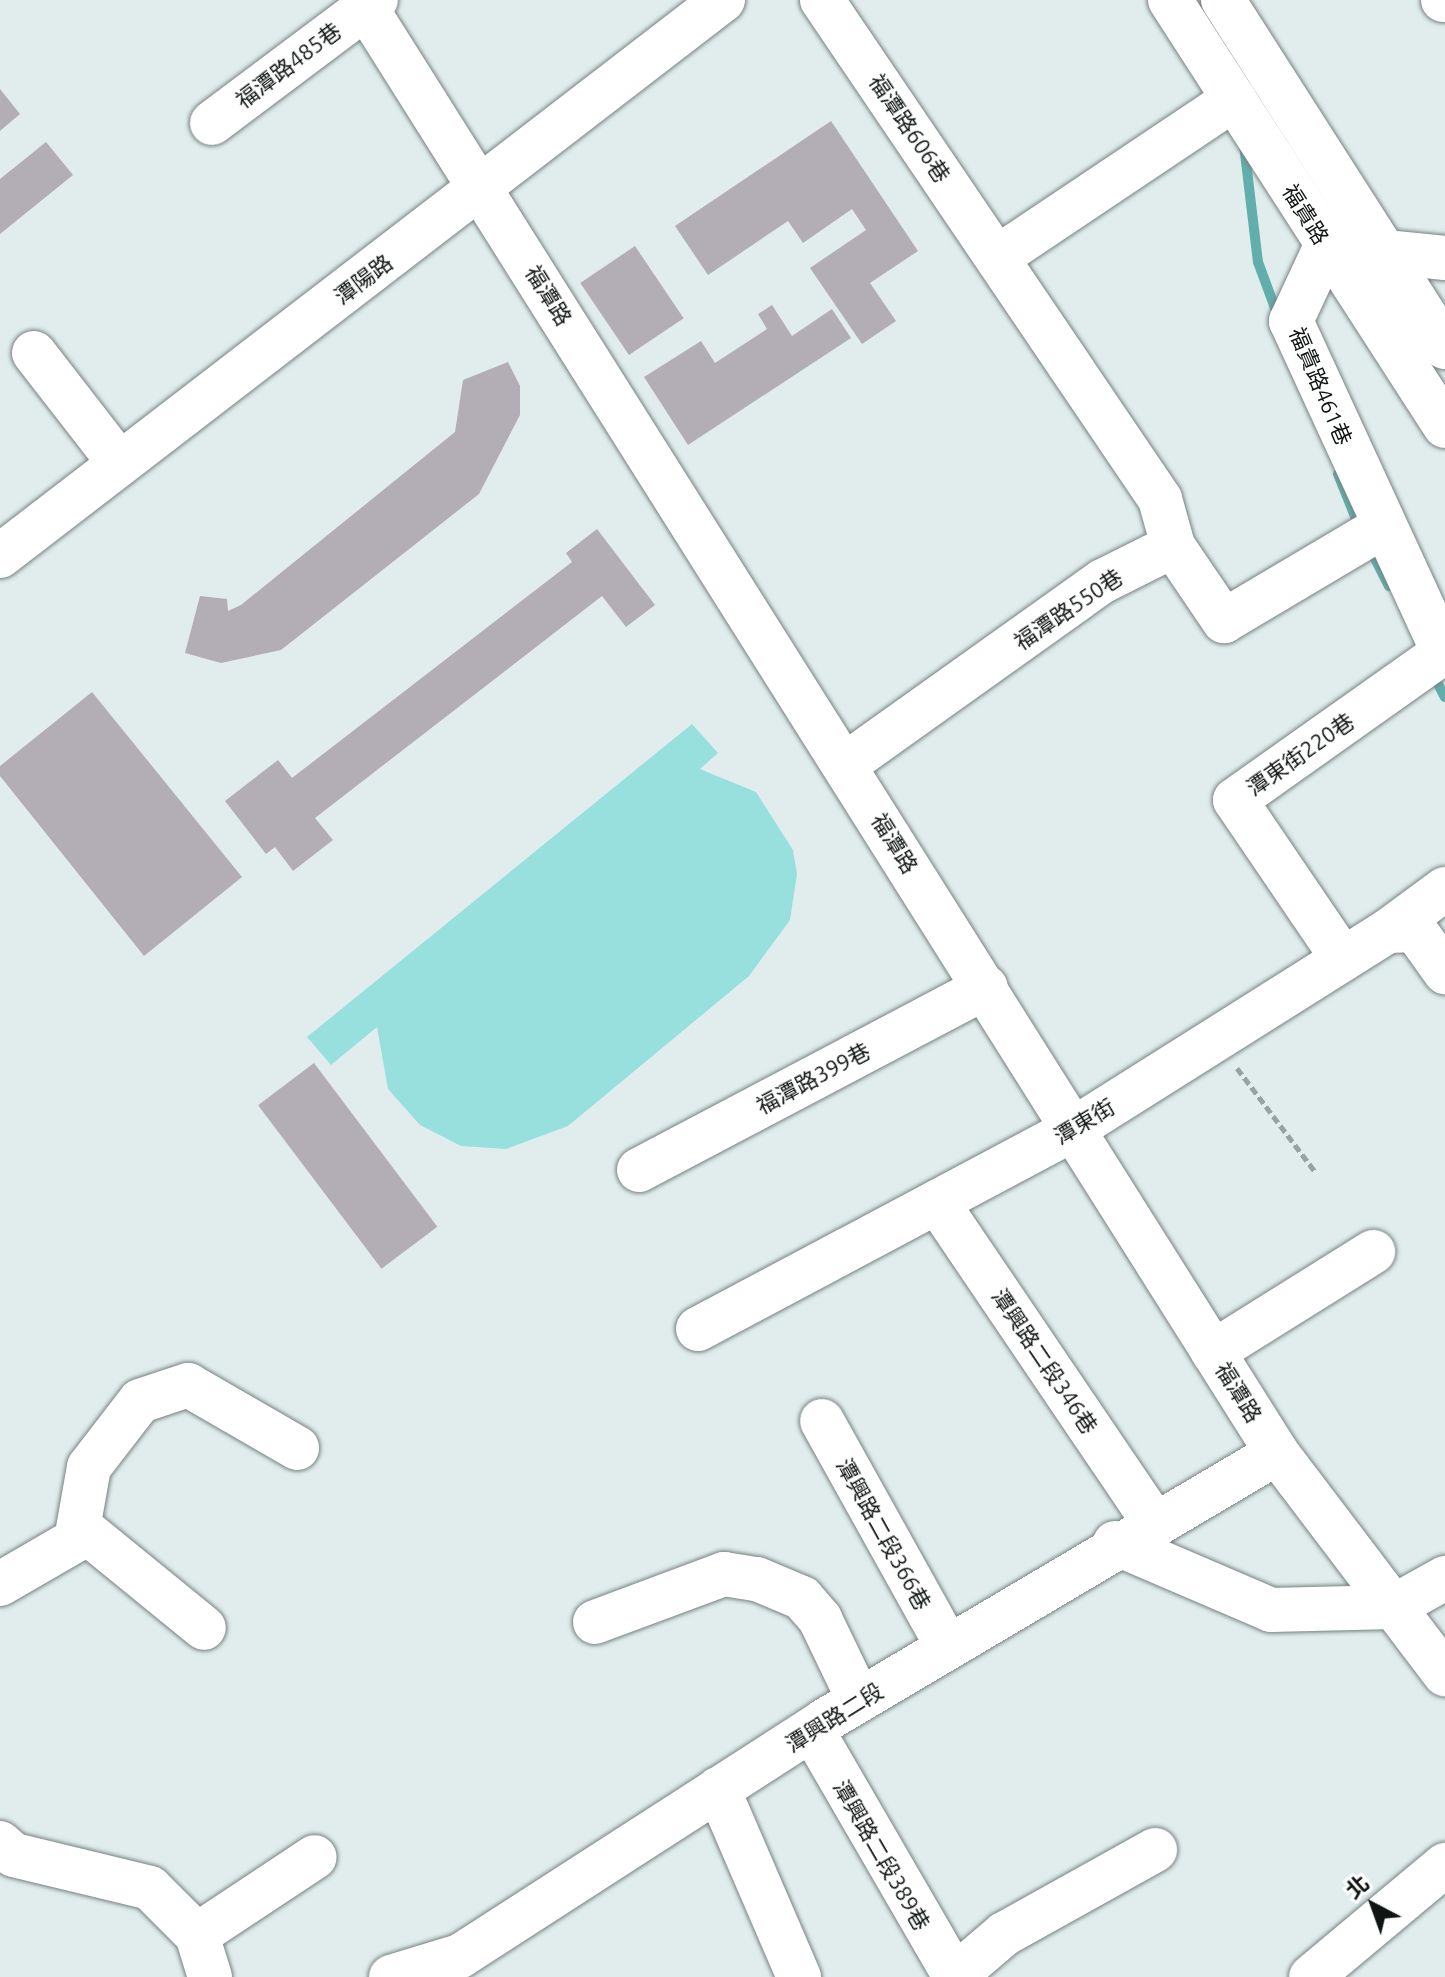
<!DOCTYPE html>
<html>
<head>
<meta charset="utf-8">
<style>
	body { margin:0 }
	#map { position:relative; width:1445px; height:1977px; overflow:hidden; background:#e0edec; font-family:Ubuntu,"Noto Sans TC",sans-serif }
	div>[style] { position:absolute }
	.green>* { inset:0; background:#98e0de }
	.stream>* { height:10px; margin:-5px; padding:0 5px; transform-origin:5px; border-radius:5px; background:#62aeac }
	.building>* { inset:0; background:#b3adb6; transform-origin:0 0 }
	.path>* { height:5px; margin-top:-2.5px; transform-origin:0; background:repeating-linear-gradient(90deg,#97a2a1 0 8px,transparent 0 12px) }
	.roads { filter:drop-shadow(0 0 2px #768281) drop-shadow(0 0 2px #768281) }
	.minor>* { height:44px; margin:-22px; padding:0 22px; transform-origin:22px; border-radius:22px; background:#fff }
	span { translate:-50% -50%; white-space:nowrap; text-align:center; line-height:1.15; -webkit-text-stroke:8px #fff; paint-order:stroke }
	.street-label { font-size:22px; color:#101514 }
	.north { position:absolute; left:1333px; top:1865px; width:80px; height:80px; -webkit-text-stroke:6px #fff; paint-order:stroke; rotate:319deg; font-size:22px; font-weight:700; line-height:32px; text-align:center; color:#101514 }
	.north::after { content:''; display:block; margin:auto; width:28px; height:36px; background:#101514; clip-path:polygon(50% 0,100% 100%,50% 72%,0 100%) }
</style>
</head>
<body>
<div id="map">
	<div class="green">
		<i style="clip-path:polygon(692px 724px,718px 753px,700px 769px,756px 792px,793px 850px,797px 874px,790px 920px,749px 976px,568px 1126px,506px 1149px,461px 1146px,420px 1125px,388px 1089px,377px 1027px,331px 1065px,307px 1037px)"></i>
	</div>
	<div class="stream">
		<i style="left:1244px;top:145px;width:118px;rotate:83.2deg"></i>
		<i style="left:1258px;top:262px;width:58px;rotate:69.7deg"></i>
		<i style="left:1338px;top:474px;width:59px;rotate:68.2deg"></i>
		<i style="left:1369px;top:547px;width:44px;rotate:62.9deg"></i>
		<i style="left:1432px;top:672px;width:28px;rotate:63deg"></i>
	</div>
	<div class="building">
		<i style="clip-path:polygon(0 89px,20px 114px,0 131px)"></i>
		<i style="clip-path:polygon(831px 121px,918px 251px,870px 283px,896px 321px,862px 344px,810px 268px,866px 230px,852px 209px,803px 243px,788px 221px,708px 275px,675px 226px)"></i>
		<i style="clip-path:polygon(46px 142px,73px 175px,0 234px,0 179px)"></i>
		<i style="left:635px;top:246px;width:87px;height:66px;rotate:56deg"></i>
		<i style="clip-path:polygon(772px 305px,792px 336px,832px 309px,851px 338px,688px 445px,644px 377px,701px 341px,715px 363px,767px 329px,758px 314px)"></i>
		<i style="clip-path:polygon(508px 362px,520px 386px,520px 415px,479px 494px,281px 650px,221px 663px,185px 653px,200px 596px,227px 599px,228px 611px,241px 605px,455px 432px,463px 380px)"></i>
		<i style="clip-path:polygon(597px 529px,655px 605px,626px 627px,602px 596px,315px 818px,333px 840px,293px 871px,275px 847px,266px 854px,225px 801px,278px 760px,292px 778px,572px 562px,566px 553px)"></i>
		<i style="clip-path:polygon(92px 692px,242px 877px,144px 956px,0 776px,0 766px)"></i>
		<i style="left:314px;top:1063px;width:205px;height:70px;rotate:53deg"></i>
	</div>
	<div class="path">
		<i style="left:1237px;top:1068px;width:131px;rotate:53deg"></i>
	</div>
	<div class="roads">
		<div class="minor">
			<i style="left:361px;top:0;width:1718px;rotate:57.77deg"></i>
			<i style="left:1277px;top:1453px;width:278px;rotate:52.8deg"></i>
			<i style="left:822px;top:0;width:603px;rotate:55.89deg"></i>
			<i style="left:1160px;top:499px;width:49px;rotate:74.5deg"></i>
			<i style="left:1173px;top:546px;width:91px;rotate:55.8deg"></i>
			<i style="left:1224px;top:621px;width:184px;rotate:-30.7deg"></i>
			<i style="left:1170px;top:0;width:507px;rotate:57.16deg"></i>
			<i style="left:1223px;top:0;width:412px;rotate:57.4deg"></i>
			<i style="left:1443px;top:0;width:2px"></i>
			<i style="left:212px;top:123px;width:205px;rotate:-36.9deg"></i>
			<i style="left:998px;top:257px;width:284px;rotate:-33.8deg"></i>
			<i style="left:1445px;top:258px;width:120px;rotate:-174.2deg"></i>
			<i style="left:1326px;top:246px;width:83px;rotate:115deg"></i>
			<i style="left:1291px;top:321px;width:369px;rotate:65.3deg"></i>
			<i style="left:34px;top:353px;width:140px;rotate:52.2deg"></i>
			<i style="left:0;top:556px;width:912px;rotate:-37.56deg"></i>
			<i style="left:846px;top:764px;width:315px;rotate:-35.5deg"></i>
			<i style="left:1103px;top:581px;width:78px;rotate:-26.6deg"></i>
			<i style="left:1388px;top:931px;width:71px;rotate:-36.4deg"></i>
			<i style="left:1343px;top:959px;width:192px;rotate:-124.2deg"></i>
			<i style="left:1235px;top:800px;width:255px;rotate:-35.3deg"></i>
			<i style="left:639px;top:1170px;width:392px;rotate:-27.8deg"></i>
			<i style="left:937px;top:1202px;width:385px;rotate:55.9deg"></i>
			<i style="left:698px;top:1329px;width:424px;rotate:-28deg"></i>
			<i style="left:1072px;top:1130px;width:373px;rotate:-32.2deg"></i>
			<i style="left:1388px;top:931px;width:27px;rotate:-2deg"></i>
			<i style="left:1415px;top:930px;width:52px;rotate:54.5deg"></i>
			<i style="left:1213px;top:1352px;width:189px;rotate:-32deg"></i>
			<i style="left:822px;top:1421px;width:257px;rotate:60.9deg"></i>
			<i style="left:79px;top:1526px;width:161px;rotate:39.2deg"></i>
			<i style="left:1115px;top:1543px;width:170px;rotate:23.2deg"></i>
			<i style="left:1271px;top:1610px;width:122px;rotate:-1.4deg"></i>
			<i style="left:1393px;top:1607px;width:60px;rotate:-29.1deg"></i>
			<i style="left:0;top:1584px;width:88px;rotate:-30.1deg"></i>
			<i style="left:76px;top:1540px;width:74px;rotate:-79.9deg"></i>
			<i style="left:89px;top:1467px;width:83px;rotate:-52.3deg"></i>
			<i style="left:140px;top:1401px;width:51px;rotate:-18.4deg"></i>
			<i style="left:188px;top:1385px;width:126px;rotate:30deg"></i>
			<i style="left:595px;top:1622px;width:138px;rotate:-20.4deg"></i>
			<i style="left:724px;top:1574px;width:33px;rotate:9deg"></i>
			<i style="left:757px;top:1579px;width:49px;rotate:22.9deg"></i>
			<i style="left:802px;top:1598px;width:28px;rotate:49deg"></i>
			<i style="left:820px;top:1619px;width:90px;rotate:64.3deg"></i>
			<i style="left:812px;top:1730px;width:285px;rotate:59.9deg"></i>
			<i style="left:718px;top:1789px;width:205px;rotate:66.7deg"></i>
			<i style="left:0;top:1843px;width:18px;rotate:41deg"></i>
			<i style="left:14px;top:1855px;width:140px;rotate:13.6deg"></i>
			<i style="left:150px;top:1888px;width:66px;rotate:45deg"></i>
			<i style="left:197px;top:1935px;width:44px;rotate:72.8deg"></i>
			<i style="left:197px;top:1935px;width:141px;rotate:-33.5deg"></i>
			<i style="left:955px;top:1976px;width:65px;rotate:-40.6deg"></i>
			<i style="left:1004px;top:1934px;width:173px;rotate:-29.1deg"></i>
			<i style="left:391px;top:1977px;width:72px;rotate:-16.9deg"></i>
			<i style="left:460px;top:1956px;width:433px;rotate:-32.8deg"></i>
			<i style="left:824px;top:1721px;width:526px;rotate:-30.61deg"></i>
			<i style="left:1311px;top:1977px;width:175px;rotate:-39.9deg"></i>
		</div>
	</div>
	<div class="street-label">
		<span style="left:288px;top:65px;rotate:-37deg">福潭路485巷</span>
		<span style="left:910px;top:128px;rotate:56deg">福潭路606巷</span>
		<span style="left:1306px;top:214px;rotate:58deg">福貴路</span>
		<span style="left:363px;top:279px;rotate:-37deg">潭陽路</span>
		<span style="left:549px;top:295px;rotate:58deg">福潭路</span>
		<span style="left:1321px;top:386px;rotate:67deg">福貴路461巷</span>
		<span style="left:1068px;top:609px;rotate:-34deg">福潭路550巷</span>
		<span style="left:1300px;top:754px;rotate:-35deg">潭東街220巷</span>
		<span style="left:895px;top:843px;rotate:58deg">福潭路</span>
		<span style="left:813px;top:1078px;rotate:-28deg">福潭路399巷</span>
		<span style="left:1084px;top:1121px;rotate:-31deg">潭東街</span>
		<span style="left:1045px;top:1361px;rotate:56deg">潭興路二段346巷</span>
		<span style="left:1239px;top:1392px;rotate:58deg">福潭路</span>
		<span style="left:884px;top:1534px;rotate:61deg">潭興路二段366巷</span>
		<span style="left:834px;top:1717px;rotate:-32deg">潭興路二段</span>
		<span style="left:882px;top:1855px;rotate:60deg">潭興路二段389巷</span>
	</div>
	<div class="north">北</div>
</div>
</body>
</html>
